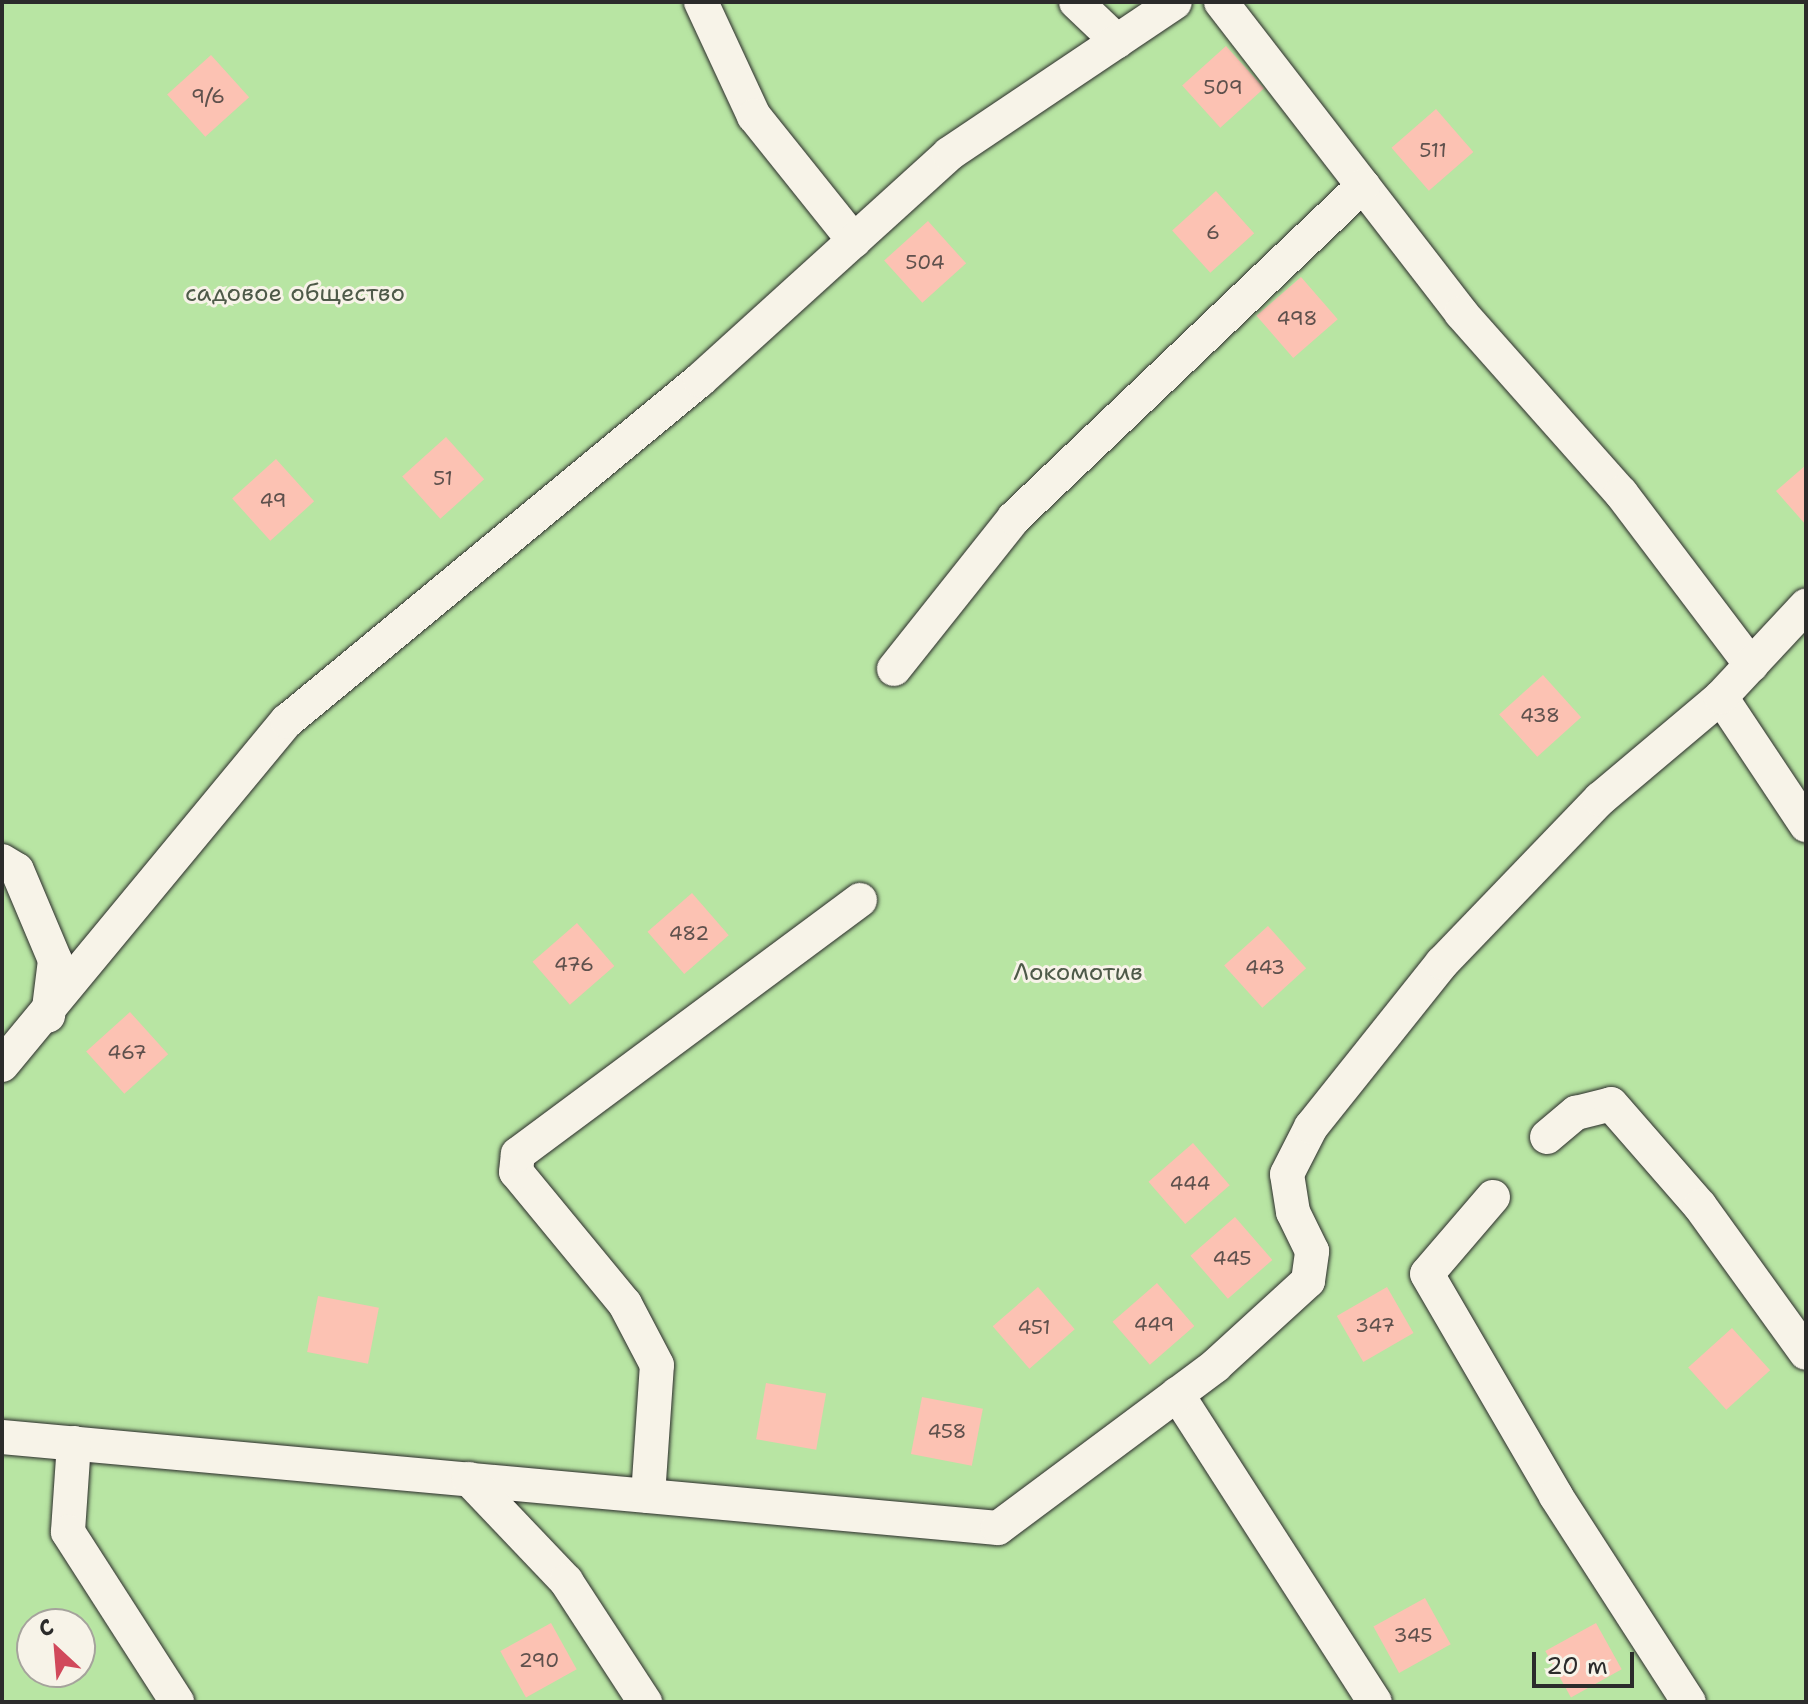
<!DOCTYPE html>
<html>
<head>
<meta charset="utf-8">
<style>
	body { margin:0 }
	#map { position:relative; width:1808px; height:1704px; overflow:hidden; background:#f7f3e8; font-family:"Shantell Sans",sans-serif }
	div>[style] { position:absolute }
	.green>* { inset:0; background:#b8e5a3 }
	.building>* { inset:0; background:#fcc2b3; transform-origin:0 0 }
	.roads { filter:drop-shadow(0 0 2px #2b2b2b) drop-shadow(0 0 2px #2b2b2b) }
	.minor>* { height:34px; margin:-17px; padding:0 17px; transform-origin:17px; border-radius:17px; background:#f7f3e8 }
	span { translate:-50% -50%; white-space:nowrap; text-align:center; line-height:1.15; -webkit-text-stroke:6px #f7f3e8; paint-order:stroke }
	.number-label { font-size:20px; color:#5f514d }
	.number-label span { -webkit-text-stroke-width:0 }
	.park-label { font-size:24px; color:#4e5a49 }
	.frame { position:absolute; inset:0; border:4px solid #2b2b2b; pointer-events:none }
	.north { position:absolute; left:16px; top:1608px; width:80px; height:80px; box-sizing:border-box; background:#f7f3e8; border:2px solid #a5a39c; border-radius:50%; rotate:334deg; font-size:22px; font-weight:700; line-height:32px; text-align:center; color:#2b2b2b }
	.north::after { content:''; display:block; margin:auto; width:28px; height:36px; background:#d1495b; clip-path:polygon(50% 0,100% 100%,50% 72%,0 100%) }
	.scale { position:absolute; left:1532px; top:1652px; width:102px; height:36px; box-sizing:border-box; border:4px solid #2b2b2b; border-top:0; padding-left:10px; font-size:24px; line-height:28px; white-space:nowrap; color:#2b2b2b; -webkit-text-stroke:6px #f7f3e8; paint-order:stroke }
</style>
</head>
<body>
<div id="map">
	<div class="green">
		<i style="clip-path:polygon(evenodd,2px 2px,1806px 2px,1806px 1702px,2px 1702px,2px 2px,32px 1624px,80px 1624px,80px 1672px,32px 1672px,32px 1624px)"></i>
	</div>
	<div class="building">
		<i style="left:1226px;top:46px;width:57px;height:59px;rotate:48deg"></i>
		<i style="left:211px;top:55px;width:57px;height:59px;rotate:48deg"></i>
		<i style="left:1436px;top:109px;width:57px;height:59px;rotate:49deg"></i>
		<i style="left:1216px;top:191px;width:57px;height:59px;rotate:48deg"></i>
		<i style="left:928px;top:221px;width:57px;height:59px;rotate:48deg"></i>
		<i style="left:1301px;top:277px;width:56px;height:59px;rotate:49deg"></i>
		<i style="left:446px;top:437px;width:57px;height:59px;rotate:48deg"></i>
		<i style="left:276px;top:459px;width:57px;height:59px;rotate:48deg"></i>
		<i style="clip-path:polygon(1806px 465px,1806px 525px,1776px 491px)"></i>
		<i style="left:1543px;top:675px;width:57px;height:59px;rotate:48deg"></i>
		<i style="left:692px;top:893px;width:56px;height:59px;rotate:49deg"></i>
		<i style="left:577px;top:923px;width:57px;height:59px;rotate:49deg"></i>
		<i style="left:1268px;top:926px;width:57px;height:59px;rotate:48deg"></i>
		<i style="left:130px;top:1012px;width:57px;height:59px;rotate:48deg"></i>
		<i style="left:1193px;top:1143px;width:56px;height:59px;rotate:49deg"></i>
		<i style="left:1235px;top:1217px;width:57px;height:59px;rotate:49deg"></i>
		<i style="left:1157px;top:1283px;width:57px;height:59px;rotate:49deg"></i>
		<i style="left:1038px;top:1287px;width:56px;height:60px;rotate:49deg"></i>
		<i style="left:1387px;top:1287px;width:53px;height:58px;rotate:60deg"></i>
		<i style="left:318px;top:1296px;width:62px;height:57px;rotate:11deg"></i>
		<i style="left:1732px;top:1328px;width:57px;height:59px;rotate:48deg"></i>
		<i style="left:766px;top:1383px;width:61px;height:57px;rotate:10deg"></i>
		<i style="left:922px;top:1397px;width:62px;height:58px;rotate:11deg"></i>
		<i style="left:1425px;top:1598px;width:53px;height:59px;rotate:61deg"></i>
		<i style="left:551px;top:1623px;width:53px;height:58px;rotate:61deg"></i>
		<i style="left:1596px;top:1623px;width:53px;height:58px;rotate:61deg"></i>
	</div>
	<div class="roads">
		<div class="minor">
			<i style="left:701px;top:2px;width:126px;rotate:65.1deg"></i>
			<i style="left:754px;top:116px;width:160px;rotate:51.3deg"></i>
			<i style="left:1076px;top:2px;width:57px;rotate:43.6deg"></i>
			<i style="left:1221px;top:2px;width:393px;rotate:52.3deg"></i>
			<i style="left:1461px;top:313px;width:241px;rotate:48.4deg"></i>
			<i style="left:1621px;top:493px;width:216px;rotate:52.9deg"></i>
			<i style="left:894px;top:669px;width:193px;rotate:-51.5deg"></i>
			<i style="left:1014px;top:518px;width:482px;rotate:-43.6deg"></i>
			<i style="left:1721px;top:697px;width:154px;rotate:56.4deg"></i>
			<i style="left:2px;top:861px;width:17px;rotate:31deg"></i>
			<i style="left:17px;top:870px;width:98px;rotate:67.1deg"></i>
			<i style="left:55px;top:960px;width:56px;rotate:97.1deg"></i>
			<i style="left:2px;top:1065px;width:447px;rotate:-50.4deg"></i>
			<i style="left:287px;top:721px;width:536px;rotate:-39.55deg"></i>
			<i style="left:700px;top:380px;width:336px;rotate:-42.2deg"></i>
			<i style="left:949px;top:154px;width:272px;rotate:-33.9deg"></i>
			<i style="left:1547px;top:1137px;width:38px;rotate:-40deg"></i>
			<i style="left:1576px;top:1113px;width:36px;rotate:-14deg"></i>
			<i style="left:1611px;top:1104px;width:135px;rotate:48.9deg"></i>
			<i style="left:1700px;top:1206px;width:181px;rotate:54.2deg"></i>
			<i style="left:1493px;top:1197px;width:101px;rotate:130.6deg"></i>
			<i style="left:1427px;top:1274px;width:257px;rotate:59.8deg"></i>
			<i style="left:1556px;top:1496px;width:245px;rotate:57.2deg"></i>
			<i style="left:1177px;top:1394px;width:366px;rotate:57.3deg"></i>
			<i style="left:2px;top:1437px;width:1000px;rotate:5.22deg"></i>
			<i style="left:998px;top:1528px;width:271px;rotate:-36.7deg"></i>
			<i style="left:1215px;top:1366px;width:126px;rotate:-42.4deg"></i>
			<i style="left:1308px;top:1281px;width:30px;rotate:-82deg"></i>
			<i style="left:1312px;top:1251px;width:43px;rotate:-116deg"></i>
			<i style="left:1293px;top:1212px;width:38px;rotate:-99deg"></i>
			<i style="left:1287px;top:1174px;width:53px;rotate:-62.9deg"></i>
			<i style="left:1311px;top:1127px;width:210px;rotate:-51.4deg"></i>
			<i style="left:1442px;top:963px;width:228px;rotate:-46.1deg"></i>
			<i style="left:1600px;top:799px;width:158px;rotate:-40.1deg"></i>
			<i style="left:1721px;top:697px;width:125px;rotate:-47deg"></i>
			<i style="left:74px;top:1443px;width:89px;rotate:93.9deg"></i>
			<i style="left:68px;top:1532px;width:202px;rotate:57.3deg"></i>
			<i style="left:469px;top:1479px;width:141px;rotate:46.4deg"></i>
			<i style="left:566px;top:1581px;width:145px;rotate:56.9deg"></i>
			<i style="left:648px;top:1496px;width:131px;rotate:-86.1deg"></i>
			<i style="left:657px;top:1365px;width:69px;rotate:-117.7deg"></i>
			<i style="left:625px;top:1304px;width:171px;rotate:-129.5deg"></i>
			<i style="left:516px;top:1172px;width:18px;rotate:-84deg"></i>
			<i style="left:518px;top:1154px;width:426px;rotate:-36.6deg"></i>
		</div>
	</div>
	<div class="number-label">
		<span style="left:1223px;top:87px">509</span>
		<span style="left:208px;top:96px">9/6</span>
		<span style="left:1433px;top:150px">511</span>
		<span style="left:1213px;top:232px">6</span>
		<span style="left:925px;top:262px">504</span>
		<span style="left:1297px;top:318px">498</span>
		<span style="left:443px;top:478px">51</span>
		<span style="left:273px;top:500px">49</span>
		<span style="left:1540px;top:715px">438</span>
		<span style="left:689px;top:933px">482</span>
		<span style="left:574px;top:964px">476</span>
		<span style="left:1265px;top:967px">443</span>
		<span style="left:127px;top:1052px">467</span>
		<span style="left:1190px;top:1183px">444</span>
		<span style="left:1232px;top:1258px">445</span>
		<span style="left:1154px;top:1324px">449</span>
		<span style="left:1375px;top:1325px">347</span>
		<span style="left:1034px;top:1327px">451</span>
		<span style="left:947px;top:1431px">458</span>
		<span style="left:1413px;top:1635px">345</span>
		<span style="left:539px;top:1660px">290</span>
	</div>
	<div class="park-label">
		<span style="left:295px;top:294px">садовое общество</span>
		<span style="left:1078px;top:973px">Локомотив</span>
	</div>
	<div class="frame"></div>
	<div class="north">С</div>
	<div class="scale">20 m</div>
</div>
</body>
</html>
